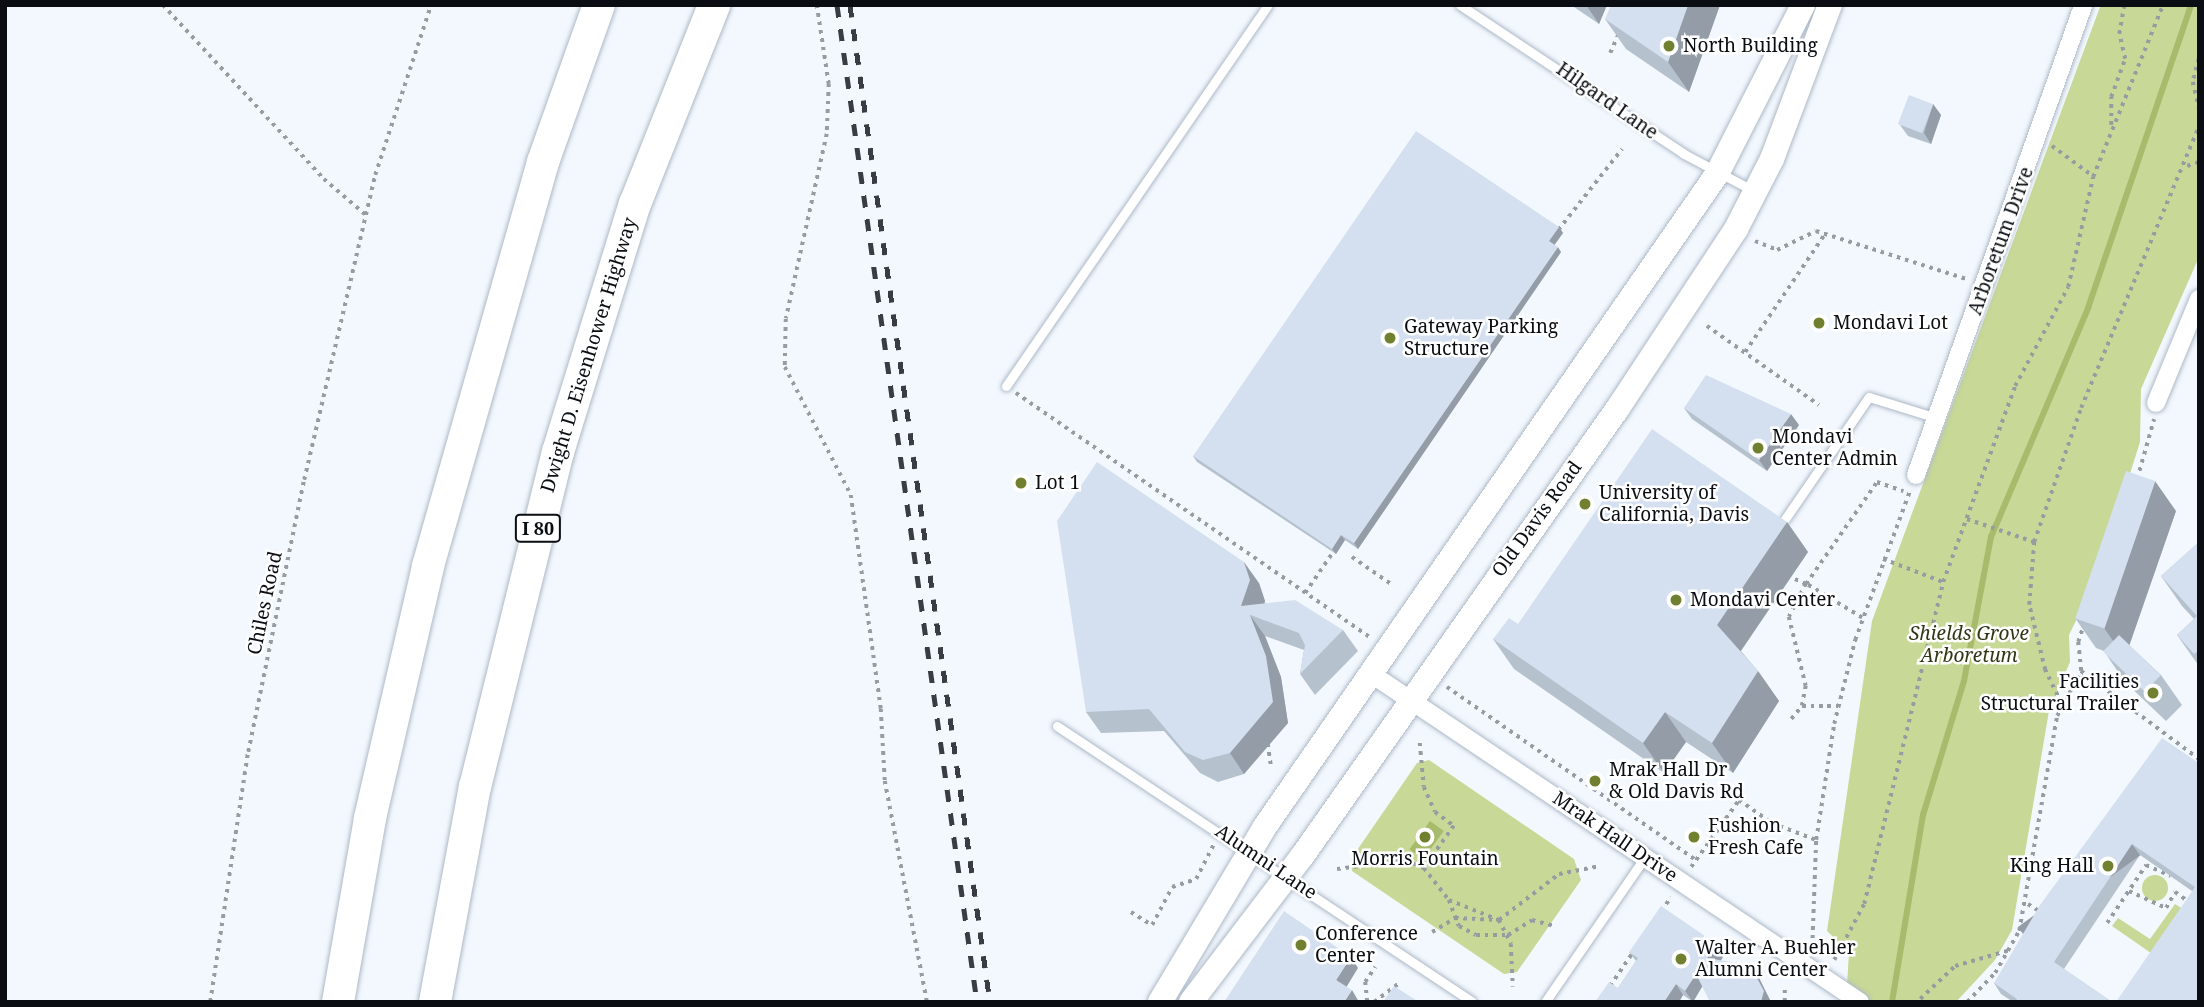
<!DOCTYPE html>
<html>
<head>
<meta charset="utf-8">
<style>
	body { margin:0 }
	#map { position:relative; width:2204px; height:1007px; overflow:hidden; background:#f3f8fe; font-family:"Noto Serif",serif }
	div>[style] { position:absolute }
	.green>* { inset:0; background:#c8d896 }
	.round { border-radius:50% }
	.water>* { inset:0; background:#a8ba6b; transform-origin:0 0 }
	.stream>* { height:6px; margin:-3px; padding:0 3px; transform-origin:3px; border-radius:3px; background:#a8ba6b }
	.path>* { height:3.5px; margin-top:-1.75px; transform-origin:0; background:repeating-linear-gradient(90deg,#979ca1 0 3.5px,transparent 0 8.5px) }
	.roads { filter:drop-shadow(0 0 2px #adb9c7) drop-shadow(0 0 2px #adb9c7) }
	.lane>* { height:9px; margin:-4.5px; padding:0 4.5px; transform-origin:4.5px; border-radius:4.5px; background:#fff }
	.street>* { height:18px; margin:-9px; padding:0 9px; transform-origin:9px; border-radius:9px; background:#fff }
	.secondary>* { height:24px; margin:-12px; padding:0 12px; transform-origin:12px; border-radius:12px; background:#fff }
	.highway>* { height:32px; margin:-16px; padding:0 16px; transform-origin:16px; border-radius:16px; background:#fff }
	.rail>* { height:5px; margin-top:-2.5px; transform-origin:0; background:repeating-linear-gradient(90deg,#393d41 0 12px,transparent 0 24px) }
	.wall>* { inset:0; background:#b6c1ce }
	.shaded-wall>* { inset:0; background:#949da7; transform-origin:0 0 }
	.building>* { inset:0; background:#d4e0ef; transform-origin:0 0 }
	.dots>* { width:19px; height:19px; translate:-50% -50%; box-sizing:border-box; border:4px solid #fff; border-radius:50% }
	span { translate:-50% -50%; white-space:nowrap; text-align:center; line-height:1.15; -webkit-text-stroke:5px #fff; paint-order:stroke }
	.shield-label span { padding:2px 5px; background:#fff; border:2px solid; border-radius:5px; -webkit-text-stroke-width:0 }
	.shield-label { font-size:18px; color:#0a0e12; font-weight:700 }
	.poi-label { font-size:19px; color:#0a0e12 }
	.left { translate:0 -50%; text-align:left }
	.right { translate:-100% -50%; text-align:right }
	.street-label { font-size:19px; color:#0a0e12 }
	.park-label { font-size:19px; color:#303614; font-style:italic }
	.frame { position:absolute; inset:0; border:7px solid #0a0e12; pointer-events:none }
</style>
</head>
<body>
<div id="map">
	<div class="green">
		<i style="clip-path:polygon(2199px 5px,2199px 257px,2141px 389px,2140px 442px,2098px 575px,2069px 635px,2070px 662px,2049px 711px,2012px 930px,1995px 960px,1956px 1002px,1846px 1002px,1849px 952px,1827px 931px,1872px 621px,2100px 7px)"></i>
		<i style="clip-path:polygon(1429px 760px,1574px 859px,1581px 880px,1517px 972px,1504px 974px,1352px 871px,1351px 859px,1417px 763px)"></i>
		<i class="round" style="left:2142px;top:875px;width:26px;height:26px"></i>
		<i style="clip-path:polygon(2175px 904px,2183px 909px,2161px 960px,2112px 926px,2118px 918px,2150px 939px)"></i>
	</div>
	<div class="water">
		<i style="left:1430px;top:821px;width:17px;height:35px;rotate:36deg"></i>
	</div>
	<div class="stream">
		<i style="left:1892px;top:1002px;width:190px;rotate:-80.6deg"></i>
		<i style="left:1923px;top:815px;width:140px;rotate:-73deg"></i>
		<i style="left:1964px;top:681px;width:147px;rotate:-79.4deg"></i>
		<i style="left:1991px;top:537px;width:249px;rotate:-67deg"></i>
		<i style="left:2088px;top:308px;width:320px;rotate:-71.2deg"></i>
	</div>
	<div class="path">
		<i style="left:163px;top:5px;width:237px;rotate:47.2deg"></i>
		<i style="left:324px;top:179px;width:55px;rotate:40.6deg"></i>
		<i style="left:817px;top:5px;width:80px;rotate:81.4deg"></i>
		<i style="left:829px;top:84px;width:50px;rotate:92.3deg"></i>
		<i style="left:827px;top:134px;width:189px;rotate:102.5deg"></i>
		<i style="left:786px;top:319px;width:48px;rotate:91.2deg"></i>
		<i style="left:785px;top:367px;width:144px;rotate:62.7deg"></i>
		<i style="left:851px;top:495px;width:216px;rotate:82deg"></i>
		<i style="left:881px;top:709px;width:72px;rotate:86.8deg"></i>
		<i style="left:885px;top:781px;width:225px;rotate:79.2deg"></i>
		<i style="left:1610px;top:53px;width:20px;rotate:-66deg"></i>
		<i style="left:2199px;top:59px;width:24px;rotate:105deg"></i>
		<i style="left:2193px;top:82px;width:28px;rotate:77deg"></i>
		<i style="left:2111px;top:125px;width:28px;rotate:-90deg"></i>
		<i style="left:2111px;top:97px;width:40px;rotate:-69.8deg"></i>
		<i style="left:2125px;top:59px;width:26px;rotate:-103deg"></i>
		<i style="left:2119px;top:34px;width:29px;rotate:-80deg"></i>
		<i style="left:2052px;top:146px;width:51px;rotate:36.2deg"></i>
		<i style="left:2187px;top:166px;width:13px;rotate:-18deg"></i>
		<i style="left:1558px;top:230px;width:103px;rotate:-51.7deg"></i>
		<i style="left:1755px;top:241px;width:24px;rotate:22deg"></i>
		<i style="left:1777px;top:250px;width:43px;rotate:-26deg"></i>
		<i style="left:1816px;top:231px;width:157px;rotate:17.7deg"></i>
		<i style="left:1707px;top:326px;width:137px;rotate:35.2deg"></i>
		<i style="left:1745px;top:352px;width:143px;rotate:-55.9deg"></i>
		<i style="left:1016px;top:393px;width:430px;rotate:34.6deg"></i>
		<i style="left:2137px;top:479px;width:62px;rotate:-74.2deg"></i>
		<i style="left:1967px;top:519px;width:71px;rotate:18.9deg"></i>
		<i style="left:1352px;top:557px;width:47px;rotate:34.7deg"></i>
		<i style="left:1883px;top:559px;width:64px;rotate:21deg"></i>
		<i style="left:1795px;top:579px;width:12px;rotate:24deg"></i>
		<i style="left:1806px;top:584px;width:37px;rotate:117deg"></i>
		<i style="left:1789px;top:617px;width:71px;rotate:76.2deg"></i>
		<i style="left:1806px;top:686px;width:20px;rotate:101deg"></i>
		<i style="left:1305px;top:593px;width:46px;rotate:-55.6deg"></i>
		<i style="left:1862px;top:618px;width:66px;rotate:-148.7deg"></i>
		<i style="left:1806px;top:584px;width:124px;rotate:-55.2deg"></i>
		<i style="left:1877px;top:482px;width:28px;rotate:19deg"></i>
		<i style="left:2081px;top:671px;width:29px;rotate:-96deg"></i>
		<i style="left:2078px;top:642px;width:19px;rotate:-72deg"></i>
		<i style="left:2081px;top:671px;width:147px;rotate:36.7deg"></i>
		<i style="left:1447px;top:687px;width:303px;rotate:34.8deg"></i>
		<i style="left:2061px;top:703px;width:37px;rotate:-116deg"></i>
		<i style="left:2045px;top:670px;width:67px;rotate:-103.8deg"></i>
		<i style="left:2029px;top:605px;width:63px;rotate:-85.5deg"></i>
		<i style="left:2034px;top:542px;width:142px;rotate:-70.7deg"></i>
		<i style="left:2081px;top:408px;width:306px;rotate:-67.3deg"></i>
		<i style="left:1791px;top:719px;width:17px;rotate:-50deg"></i>
		<i style="left:1802px;top:706px;width:36px"></i>
		<i style="left:1420px;top:743px;width:44px;rotate:84.8deg"></i>
		<i style="left:1424px;top:787px;width:27px;rotate:66deg"></i>
		<i style="left:1435px;top:812px;width:24px;rotate:36deg"></i>
		<i style="left:1454px;top:826px;width:52px;rotate:125.5deg"></i>
		<i style="left:1268px;top:744px;width:22px;rotate:82deg"></i>
		<i style="left:1691px;top:867px;width:82px;rotate:-54.4deg"></i>
		<i style="left:1739px;top:800px;width:40px;rotate:34.9deg"></i>
		<i style="left:1772px;top:823px;width:47px;rotate:21.1deg"></i>
		<i style="left:1337px;top:869px;width:70px;rotate:-7.4deg"></i>
		<i style="left:1406px;top:860px;width:20px;rotate:24deg"></i>
		<i style="left:1424px;top:868px;width:41px;rotate:52deg"></i>
		<i style="left:1449px;top:900px;width:54px;rotate:21.8deg"></i>
		<i style="left:1499px;top:920px;width:27px;rotate:63deg"></i>
		<i style="left:1511px;top:944px;width:43px;rotate:87.3deg"></i>
		<i style="left:2129px;top:891px;width:41px;rotate:24.7deg"></i>
		<i style="left:2166px;top:908px;width:18px;rotate:-61deg"></i>
		<i style="left:2175px;top:892px;width:16px;rotate:35deg"></i>
		<i style="left:1449px;top:900px;width:28px;rotate:69deg"></i>
		<i style="left:1459px;top:926px;width:19px;rotate:28deg"></i>
		<i style="left:1476px;top:935px;width:32px"></i>
		<i style="left:1508px;top:935px;width:28px;rotate:-32deg"></i>
		<i style="left:1532px;top:920px;width:23px;rotate:15deg"></i>
		<i style="left:2028px;top:904px;width:15px;rotate:32deg"></i>
		<i style="left:1661px;top:911px;width:17px;rotate:-54deg"></i>
		<i style="left:1131px;top:912px;width:25px;rotate:32deg"></i>
		<i style="left:1152px;top:925px;width:43px;rotate:-62.2deg"></i>
		<i style="left:1172px;top:887px;width:25px;rotate:-18deg"></i>
		<i style="left:1196px;top:879px;width:38px;rotate:-63deg"></i>
		<i style="left:2107px;top:923px;width:70px;rotate:-56.1deg"></i>
		<i style="left:2146px;top:865px;width:27px;rotate:24deg"></i>
		<i style="left:1432px;top:932px;width:27px;rotate:-31deg"></i>
		<i style="left:1455px;top:918px;width:44px;rotate:2.6deg"></i>
		<i style="left:1499px;top:920px;width:76px;rotate:-37.5deg"></i>
		<i style="left:1559px;top:874px;width:38px;rotate:-11deg"></i>
		<i style="left:1812px;top:947px;width:107px;rotate:-87.9deg"></i>
		<i style="left:1816px;top:840px;width:117px;rotate:-81.2deg"></i>
		<i style="left:1834px;top:724px;width:87px;rotate:-76deg"></i>
		<i style="left:1855px;top:640px;width:157px;rotate:-69.8deg"></i>
		<i style="left:1834px;top:960px;width:64px;rotate:-61.8deg"></i>
		<i style="left:1864px;top:904px;width:332px;rotate:-76.2deg"></i>
		<i style="left:1943px;top:582px;width:209px;rotate:-69.8deg"></i>
		<i style="left:2015px;top:386px;width:112px;rotate:-61.8deg"></i>
		<i style="left:2068px;top:287px;width:113px;rotate:-77.2deg"></i>
		<i style="left:2093px;top:177px;width:186px;rotate:-67.9deg"></i>
		<i style="left:1610px;top:986px;width:41px;rotate:-55.9deg"></i>
		<i style="left:1785px;top:990px;width:12px;rotate:90deg"></i>
		<i style="left:1920px;top:999px;width:48px;rotate:-43.3deg"></i>
		<i style="left:1955px;top:966px;width:57px;rotate:-16.2deg"></i>
		<i style="left:210px;top:1002px;width:253px;rotate:-81.4deg"></i>
		<i style="left:248px;top:752px;width:278px;rotate:-78.4deg"></i>
		<i style="left:304px;top:480px;width:313px;rotate:-76.9deg"></i>
		<i style="left:375px;top:175px;width:179px;rotate:-71.8deg"></i>
		<i style="left:1367px;top:1002px;width:20px;rotate:-96deg"></i>
		<i style="left:1365px;top:982px;width:18px;rotate:-56deg"></i>
		<i style="left:1374px;top:1002px;width:31px;rotate:-37deg"></i>
		<i style="left:1967px;top:1002px;width:40px;rotate:-46deg"></i>
		<i style="left:1995px;top:973px;width:48px;rotate:-60.3deg"></i>
		<i style="left:2019px;top:931px;width:218px;rotate:-80deg"></i>
		<i style="left:2057px;top:716px;width:51px;rotate:-61.9deg"></i>
	</div>
	<div class="roads">
		<div class="lane">
			<i style="left:1460px;top:5px;width:269px;rotate:33.6deg"></i>
			<i style="left:1684px;top:154px;width:79px;rotate:27.9deg"></i>
			<i style="left:1006px;top:386px;width:462px;rotate:-55.5deg"></i>
			<i style="left:1785px;top:519px;width:148px;rotate:-55.5deg"></i>
			<i style="left:1869px;top:397px;width:71px;rotate:17.2deg"></i>
			<i style="left:1057px;top:726px;width:498px;rotate:33.6deg"></i>
			<i style="left:1545px;top:1002px;width:176px;rotate:-55.4deg"></i>
		</div>
		<div class="street">
			<i style="left:2156px;top:403px;width:113px;rotate:-67.5deg"></i>
			<i style="left:1916px;top:475px;width:499px;rotate:-70.4deg"></i>
			<i style="left:1370px;top:673px;width:590px;rotate:33.88deg"></i>
		</div>
		<div class="secondary">
			<i style="left:1160px;top:1002px;width:203px;rotate:-59.1deg"></i>
			<i style="left:1264px;top:828px;width:796px;rotate:-55.29deg"></i>
			<i style="left:1717px;top:174px;width:190px;rotate:-63deg"></i>
			<i style="left:1191px;top:1002px;width:185px;rotate:-52.7deg"></i>
			<i style="left:1303px;top:855px;width:547px;rotate:-54.83deg"></i>
			<i style="left:1618px;top:408px;width:214px;rotate:-56.6deg"></i>
			<i style="left:1736px;top:229px;width:79px;rotate:-62.8deg"></i>
			<i style="left:1772px;top:159px;width:165px;rotate:-69.4deg"></i>
		</div>
		<div class="highway">
			<i style="left:338px;top:1002px;width:187px;rotate:-80.1deg"></i>
			<i style="left:370px;top:818px;width:259px;rotate:-77deg"></i>
			<i style="left:428px;top:566px;width:420px;rotate:-74.1deg"></i>
			<i style="left:543px;top:162px;width:167px;rotate:-70.4deg"></i>
			<i style="left:435px;top:1002px;width:219px;rotate:-79.5deg"></i>
			<i style="left:475px;top:787px;width:345px;rotate:-76.1deg"></i>
			<i style="left:558px;top:452px;width:260px;rotate:-72.8deg"></i>
			<i style="left:635px;top:204px;width:214px;rotate:-68.3deg"></i>
		</div>
	</div>
	<div class="rail">
		<i style="left:837px;top:5px;width:1007px;rotate:82.01deg"></i>
		<i style="left:850px;top:5px;width:1007px;rotate:82.01deg"></i>
	</div>
	<div class="wall">
		<i style="clip-path:polygon(1571px 5px,1607px 5px,1599px 24px)"></i>
		<i style="clip-path:polygon(1720px 5px,1689px 92px,1626px 49px,1605px 19px)"></i>
		<i style="clip-path:polygon(1933px 104px,1941px 115px,1931px 144px,1908px 136px,1900px 125px)"></i>
		<i style="clip-path:polygon(1559px 227px,1563px 233px,1554px 245px,1561px 252px,1358px 549px,1345px 540px,1336px 554px,1197px 462px,1193px 456px)"></i>
		<i style="clip-path:polygon(1684px 408px,1799px 425px,1767px 471px,1692px 419px)"></i>
		<i style="clip-path:polygon(2176px 511px,2129px 645px,2161px 675px,2182px 705px,2166px 721px,2124px 681px,2104px 651px,2096px 648px,2075px 618px)"></i>
		<i style="clip-path:polygon(1787px 522px,1808px 552px,1741px 651px,1758px 671px,1779px 701px,1733px 773px,1686px 742px,1664px 773px,1514px 669px,1493px 639px)"></i>
		<i style="clip-path:polygon(2199px 542px,2199px 666px,2177px 635px,2194px 619px,2182px 606px,2161px 576px)"></i>
		<i style="clip-path:polygon(1259px 583px,1265px 601px,1265px 603px,1343px 630px,1358px 651px,1315px 695px,1300px 674px,1304px 650px,1265px 636px,1281px 677px,1288px 723px,1244px 774px,1218px 782px,1200px 773px,1164px 731px,1101px 733px,1086px 712px)"></i>
		<i style="clip-path:polygon(2199px 763px,2199px 1002px,2192px 891px,2140px 855px,2064px 969px,2112px 1002px,2013px 1002px,2001px 994px,1994px 983px)"></i>
		<i style="clip-path:polygon(1717px 944px,1724px 955px,1721px 961px,1750px 965px,1758px 976px,1771px 1002px,1702px 987px,1693px 1002px,1683px 995px,1679px 1002px,1595px 1002px,1618px 988px,1636px 961px,1629px 952px)"></i>
	</div>
	<div class="shaded-wall">
		<i style="clip-path:polygon(1586px 5px,1607px 5px,1599px 24px)"></i>
		<i style="clip-path:polygon(1688px 5px,1720px 5px,1689px 92px,1668px 62px)"></i>
		<i style="clip-path:polygon(1933px 104px,1941px 115px,1931px 144px,1924px 133px)"></i>
		<i style="clip-path:polygon(1559px 227px,1563px 233px,1553px 247px,1549px 241px)"></i>
		<i style="clip-path:polygon(1558px 247px,1561px 252px,1358px 549px,1354px 543px)"></i>
		<i style="clip-path:polygon(1791px 414px,1799px 425px,1767px 471px,1759px 460px)"></i>
		<i style="clip-path:polygon(2155px 481px,2176px 511px,2125px 658px,2104px 628px)"></i>
		<i style="clip-path:polygon(1787px 522px,1808px 552px,1738px 655px,1717px 625px)"></i>
		<i style="clip-path:polygon(1341px 535px,1345px 540px,1336px 554px,1332px 549px)"></i>
		<i style="clip-path:polygon(1244px 562px,1259px 583px,1265px 601px,1259px 618px,1250px 615px,1265px 636px,1281px 677px,1288px 723px,1244px 774px,1230px 753px)"></i>
		<i style="clip-path:polygon(1758px 671px,1779px 701px,1733px 773px,1712px 743px)"></i>
		<i style="clip-path:polygon(1665px 712px,1686px 742px,1664px 773px,1643px 743px)"></i>
		<i style="left:2132px;top:844px;width:14px;height:141px;rotate:54deg"></i>
		<i style="clip-path:polygon(1717px 944px,1724px 955px,1715px 969px,1707px 958px)"></i>
		<i style="clip-path:polygon(1351px 957px,1358px 968px,1344px 991px,1336px 980px)"></i>
		<i style="clip-path:polygon(1750px 965px,1758px 976px,1771px 1002px,1761px 1002px)"></i>
		<i style="clip-path:polygon(1696px 974px,1703px 985px,1693px 1002px,1685px 991px)"></i>
		<i style="clip-path:polygon(1676px 984px,1683px 995px,1679px 1002px,1664px 1002px)"></i>
		<i style="clip-path:polygon(1352px 990px,1359px 1002px,1344px 1002px)"></i>
	</div>
	<div class="building">
		<i style="clip-path:polygon(1611px 5px,1688px 5px,1668px 62px,1605px 19px)"></i>
		<i style="left:1909px;top:95px;width:26px;height:31px;rotate:21deg"></i>
		<i style="clip-path:polygon(1416px 131px,1559px 227px,1549px 241px,1558px 247px,1354px 543px,1341px 535px,1332px 549px,1193px 456px)"></i>
		<i style="clip-path:polygon(1706px 375px,1791px 414px,1759px 460px,1684px 408px)"></i>
		<i style="clip-path:polygon(1652px 429px,1787px 522px,1717px 625px,1758px 671px,1712px 743px,1665px 712px,1643px 743px,1493px 639px,1509px 618px,1518px 624px)"></i>
		<i style="clip-path:polygon(1097px 462px,1244px 562px,1250px 580px,1241px 606px,1295px 600px,1343px 630px,1300px 674px,1305px 645px,1299px 633px,1250px 615px,1266px 656px,1273px 702px,1230px 753px,1203px 760px,1185px 752px,1149px 709px,1086px 712px,1057px 521px)"></i>
		<i style="left:2126px;top:471px;width:31px;height:156px;rotate:19deg"></i>
		<i style="clip-path:polygon(2199px 542px,2199px 650px,2194px 654px,2177px 635px,2197px 616px,2161px 576px)"></i>
		<i style="left:2119px;top:635px;width:58px;height:23px;rotate:44deg"></i>
		<i style="clip-path:polygon(2162px 738px,2199px 763px,2199px 1002px,2116px 1002px,2195px 887px,2132px 844px,2054px 962px,2112px 1002px,2015px 1002px,2017px 999px,1994px 983px,2040px 905px)"></i>
		<i style="clip-path:polygon(1661px 906px,1717px 944px,1707px 958px,1750px 965px,1764px 991px,1761px 1002px,1710px 1002px,1696px 974px,1685px 991px,1676px 984px,1664px 1002px,1595px 1002px,1609px 982px,1618px 988px,1638px 958px,1629px 952px)"></i>
		<i style="clip-path:polygon(1284px 911px,1351px 957px,1336px 980px,1352px 990px,1344px 1002px,1224px 1002px)"></i>
		<i style="clip-path:polygon(1394px 986px,1419px 1002px,1383px 1002px)"></i>
	</div>
	<div class="dots">
		<i style="left:1669px;top:46px;background:#71802f"></i>
		<i style="left:1819px;top:323px;background:#71802f"></i>
		<i style="left:1390px;top:338px;background:#71802f"></i>
		<i style="left:1758px;top:448px;background:#71802f"></i>
		<i style="left:1021px;top:483px;background:#71802f"></i>
		<i style="left:1585px;top:504px;background:#71802f"></i>
		<i style="left:1676px;top:600px;background:#71802f"></i>
		<i style="left:2153px;top:693px;background:#71802f"></i>
		<i style="left:1595px;top:781px;background:#71802f"></i>
		<i style="left:1425px;top:837px;background:#71802f"></i>
		<i style="left:1694px;top:837px;background:#71802f"></i>
		<i style="left:2108px;top:866px;background:#71802f"></i>
		<i style="left:1301px;top:945px;background:#71802f"></i>
		<i style="left:1681px;top:959px;background:#71802f"></i>
	</div>
	<div class="shield-label">
		<span style="left:538px;top:528px">I 80</span>
	</div>
	<div class="poi-label">
		<span class="left" style="left:1683px;top:46px">North Building</span>
		<span class="left" style="left:1833px;top:323px">Mondavi Lot</span>
		<span class="left" style="left:1404px;top:338px">Gateway Parking<br>Structure</span>
		<span class="left" style="left:1772px;top:448px">Mondavi<br>Center Admin</span>
		<span class="left" style="left:1035px;top:483px">Lot 1</span>
		<span class="left" style="left:1599px;top:504px">University of<br>California, Davis</span>
		<span class="left" style="left:1690px;top:600px">Mondavi Center</span>
		<span class="right" style="left:2139px;top:693px">Facilities<br>Structural Trailer</span>
		<span class="left" style="left:1609px;top:781px">Mrak Hall Dr<br>&amp; Old Davis Rd</span>
		<span class="left" style="left:1708px;top:837px">Fushion<br>Fresh Cafe</span>
		<span style="left:1425px;top:859px">Morris Fountain</span>
		<span class="right" style="left:2094px;top:866px">King Hall</span>
		<span class="left" style="left:1315px;top:945px">Conference<br>Center</span>
		<span class="left" style="left:1695px;top:959px">Walter A. Buehler<br>Alumni Center</span>
	</div>
	<div class="street-label">
		<span style="left:1607px;top:101px;rotate:35deg">Hilgard Lane</span>
		<span style="left:2001px;top:241px;rotate:-70deg">Arboretum Drive</span>
		<span style="left:589px;top:355px;rotate:-73deg">Dwight D. Eisenhower Highway</span>
		<span style="left:1537px;top:519px;rotate:-54deg">Old Davis Road</span>
		<span style="left:265px;top:603px;rotate:-78deg">Chiles Road</span>
		<span style="left:1615px;top:837px;rotate:34deg">Mrak Hall Drive</span>
		<span style="left:1266px;top:862px;rotate:34deg">Alumni Lane</span>
	</div>
	<div class="park-label">
		<span style="left:1969px;top:645px">Shields Grove<br>Arboretum</span>
	</div>
	<div class="frame"></div>
</div>
</body>
</html>
